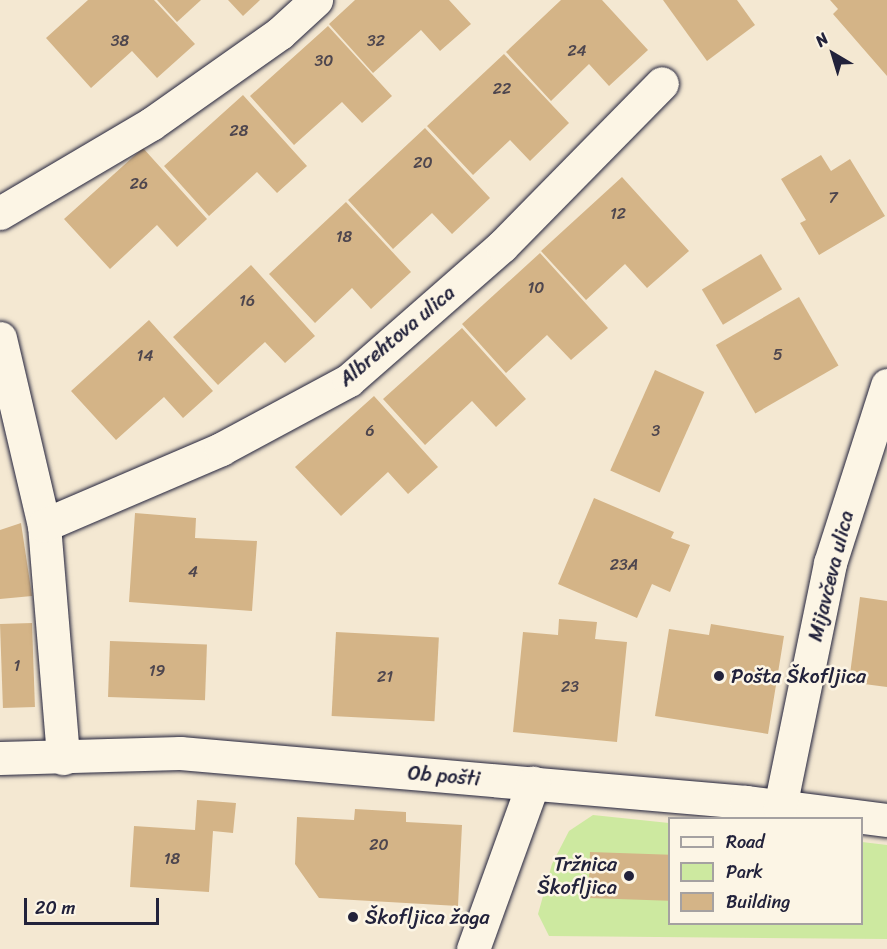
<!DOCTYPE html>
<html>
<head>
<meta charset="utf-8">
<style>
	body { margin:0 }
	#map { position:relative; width:887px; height:949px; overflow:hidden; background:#f4e8d2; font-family:Sriracha,sans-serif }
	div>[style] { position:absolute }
	.green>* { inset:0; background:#cde9a0 }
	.building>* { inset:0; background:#d4b487; transform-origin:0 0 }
	.roads { filter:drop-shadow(0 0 2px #22223b) drop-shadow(0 0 2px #22223b) }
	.street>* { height:33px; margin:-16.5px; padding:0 16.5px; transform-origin:16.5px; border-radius:16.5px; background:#fcf5e5 }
	.dots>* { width:16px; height:16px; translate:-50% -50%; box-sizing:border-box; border:3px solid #fcf5e5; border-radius:50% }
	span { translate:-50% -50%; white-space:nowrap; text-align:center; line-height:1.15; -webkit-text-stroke:5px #fcf5e5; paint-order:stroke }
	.number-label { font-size:16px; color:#4e464e }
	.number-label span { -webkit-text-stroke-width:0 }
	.street-label { font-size:20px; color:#22223b }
	.poi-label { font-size:20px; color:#22223b }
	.left { translate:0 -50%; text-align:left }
	.right { translate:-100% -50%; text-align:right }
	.legend { position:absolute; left:668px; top:817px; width:195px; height:108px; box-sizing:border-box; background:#fcf5e5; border:2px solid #a5a1a1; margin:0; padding:8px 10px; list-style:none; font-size:18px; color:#22223b }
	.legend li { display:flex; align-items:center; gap:12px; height:30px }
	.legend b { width:30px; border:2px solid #a5a1a1 }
	.north { position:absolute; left:803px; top:24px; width:60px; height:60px; -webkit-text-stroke:4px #fcf5e5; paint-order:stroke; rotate:322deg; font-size:16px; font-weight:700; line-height:24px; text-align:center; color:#22223b }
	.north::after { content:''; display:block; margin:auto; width:21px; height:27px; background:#22223b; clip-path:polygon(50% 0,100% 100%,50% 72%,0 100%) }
	.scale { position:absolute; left:24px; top:898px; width:135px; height:27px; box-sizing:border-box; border:3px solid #22223b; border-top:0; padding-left:8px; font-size:18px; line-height:21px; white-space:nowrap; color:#22223b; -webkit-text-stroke:4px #fcf5e5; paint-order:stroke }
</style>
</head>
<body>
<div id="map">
	<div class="green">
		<i style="clip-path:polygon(593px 815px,669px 823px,670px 924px,862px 924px,862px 842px,887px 845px,887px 939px,549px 936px,538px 914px,552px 864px,569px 831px)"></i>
	</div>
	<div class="building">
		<i style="clip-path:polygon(88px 0,154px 0,195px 44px,157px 78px,132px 51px,91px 88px,46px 38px)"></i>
		<i style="clip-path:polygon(157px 0,201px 0,177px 22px)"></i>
		<i style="clip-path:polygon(228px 0,260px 0,243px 16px)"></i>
		<i style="clip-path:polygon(355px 0,449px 0,471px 24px,440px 51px,421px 30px,373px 73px,329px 24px)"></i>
		<i style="clip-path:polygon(561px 0,602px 0,648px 50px,609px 86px,589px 64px,551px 101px,506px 52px)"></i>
		<i style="clip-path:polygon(663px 0,737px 0,755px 25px,707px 61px)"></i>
		<i style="clip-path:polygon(830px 0,887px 0,887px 76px,833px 14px,838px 9px)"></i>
		<i style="clip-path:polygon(328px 26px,392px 96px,362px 123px,342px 102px,294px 145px,250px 96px)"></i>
		<i style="clip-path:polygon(504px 54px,569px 123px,530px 161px,510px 140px,473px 175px,427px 126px)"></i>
		<i style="clip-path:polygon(243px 95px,307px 166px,277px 193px,257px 172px,209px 216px,164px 166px)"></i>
		<i style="clip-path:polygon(425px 128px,490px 198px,452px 234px,432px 213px,393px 249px,348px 200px)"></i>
		<i style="clip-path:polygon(143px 148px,207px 219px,177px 247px,157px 225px,110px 269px,64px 219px)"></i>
		<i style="clip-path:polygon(821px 155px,831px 171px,850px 159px,885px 216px,819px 255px,800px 223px,806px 220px,781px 179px)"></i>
		<i style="clip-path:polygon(622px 177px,689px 251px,647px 288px,625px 264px,586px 300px,541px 251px)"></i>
		<i style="clip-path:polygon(346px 202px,411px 272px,371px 309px,352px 288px,315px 323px,269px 274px)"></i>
		<i style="clip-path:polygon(540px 253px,608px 328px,571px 360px,547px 335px,506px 373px,462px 324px)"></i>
		<i style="left:761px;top:254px;width:41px;height:69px;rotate:59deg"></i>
		<i style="clip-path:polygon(251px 265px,315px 336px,285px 363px,265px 342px,218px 385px,173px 337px)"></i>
		<i style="left:799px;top:297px;width:79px;height:96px;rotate:60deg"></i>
		<i style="clip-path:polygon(149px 320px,213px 391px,183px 418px,164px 397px,116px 440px,71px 391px)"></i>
		<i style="clip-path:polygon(462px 328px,526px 399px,496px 427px,472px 401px,425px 445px,383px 399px)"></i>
		<i style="left:655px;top:370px;width:54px;height:110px;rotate:24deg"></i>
		<i style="clip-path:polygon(374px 396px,438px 467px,408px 494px,388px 472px,341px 516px,295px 467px)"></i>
		<i style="clip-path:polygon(594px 498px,674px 532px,671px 538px,690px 545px,670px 592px,652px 584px,637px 618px,558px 584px)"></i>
		<i style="clip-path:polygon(135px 513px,196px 518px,195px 538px,257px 541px,252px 611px,129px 602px)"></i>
		<i style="clip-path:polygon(21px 523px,32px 596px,0 599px,0 530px)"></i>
		<i style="clip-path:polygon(860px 597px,887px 601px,887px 687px,849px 682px)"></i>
		<i style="clip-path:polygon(559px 619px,597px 622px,595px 639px,627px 642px,617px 742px,513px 732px,523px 632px,558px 635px)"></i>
		<i style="left:32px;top:623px;width:84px;height:32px;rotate:88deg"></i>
		<i style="clip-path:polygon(711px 624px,784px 636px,768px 734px,655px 716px,669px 629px,709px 635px)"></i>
		<i style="left:336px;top:632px;width:103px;height:84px;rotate:3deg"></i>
		<i style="left:110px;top:641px;width:97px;height:56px;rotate:2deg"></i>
		<i style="clip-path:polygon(197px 800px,236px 803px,233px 833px,213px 831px,209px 892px,130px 887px,134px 826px,195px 830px)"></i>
		<i style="clip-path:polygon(355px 809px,406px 812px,406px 822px,462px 825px,458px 906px,319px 898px,295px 864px,297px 817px,354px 820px)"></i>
		<i style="left:590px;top:852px;width:80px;height:46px;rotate:2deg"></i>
	</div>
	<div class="roads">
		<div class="street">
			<i style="left:0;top:213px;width:175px;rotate:-30.5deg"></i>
			<i style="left:151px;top:124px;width:158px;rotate:-35.2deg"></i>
			<i style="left:280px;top:33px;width:49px;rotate:-42.5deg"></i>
			<i style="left:0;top:338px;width:192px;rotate:76.8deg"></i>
			<i style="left:44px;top:525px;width:234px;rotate:85.3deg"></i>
			<i style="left:44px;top:525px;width:193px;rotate:-23.2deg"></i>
			<i style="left:221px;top:449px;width:145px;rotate:-28.3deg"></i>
			<i style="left:349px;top:380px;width:203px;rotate:-41.2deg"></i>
			<i style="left:502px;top:246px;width:228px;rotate:-45.5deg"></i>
			<i style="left:0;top:758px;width:180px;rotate:-1.6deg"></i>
			<i style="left:180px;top:753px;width:568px;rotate:4.95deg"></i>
			<i style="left:746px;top:802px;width:142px;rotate:7.3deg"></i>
			<i style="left:780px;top:807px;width:249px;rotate:-78.4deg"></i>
			<i style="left:830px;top:563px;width:187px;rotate:-72.2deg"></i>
			<i style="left:473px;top:949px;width:177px;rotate:-70.1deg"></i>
		</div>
	</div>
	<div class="dots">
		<i style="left:719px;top:676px;background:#22223b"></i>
		<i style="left:629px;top:876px;background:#22223b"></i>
		<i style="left:353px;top:917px;background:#22223b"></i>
	</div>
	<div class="number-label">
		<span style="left:120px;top:41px">38</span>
		<span style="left:376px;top:41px">32</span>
		<span style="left:577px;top:51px">24</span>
		<span style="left:324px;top:61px">30</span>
		<span style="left:502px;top:89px">22</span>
		<span style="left:239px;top:131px">28</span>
		<span style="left:423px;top:163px">20</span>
		<span style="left:139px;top:184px">26</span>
		<span style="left:833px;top:198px">7</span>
		<span style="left:618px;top:214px">12</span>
		<span style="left:344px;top:237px">18</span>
		<span style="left:536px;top:288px">10</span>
		<span style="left:247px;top:301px">16</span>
		<span style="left:778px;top:355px">5</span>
		<span style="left:145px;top:356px">14</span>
		<span style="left:370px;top:431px">6</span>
		<span style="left:656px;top:431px">3</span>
		<span style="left:624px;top:565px">23A</span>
		<span style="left:193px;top:572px">4</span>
		<span style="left:17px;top:666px">1</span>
		<span style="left:157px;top:671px">19</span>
		<span style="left:385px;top:677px">21</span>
		<span style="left:570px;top:687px">23</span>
		<span style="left:379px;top:845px">20</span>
		<span style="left:172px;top:859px">18</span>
	</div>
	<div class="street-label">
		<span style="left:397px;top:336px;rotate:-40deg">Albrehtova ulica</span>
		<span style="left:831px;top:576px;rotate:-76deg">Mijavčeva ulica</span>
		<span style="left:444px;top:776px;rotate:5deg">Ob pošti</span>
	</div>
	<div class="poi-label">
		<span class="left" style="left:731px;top:676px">Pošta Škofljica</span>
		<span class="right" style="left:617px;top:876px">Tržnica<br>Škofljica</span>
		<span class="left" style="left:365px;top:917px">Škofljica žaga</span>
	</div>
	<ul class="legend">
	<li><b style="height:8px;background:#fcf5e5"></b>Road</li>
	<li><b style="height:16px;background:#cde9a0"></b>Park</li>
	<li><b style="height:16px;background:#d4b487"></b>Building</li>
	</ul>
	<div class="north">N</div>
	<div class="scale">20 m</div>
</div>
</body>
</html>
